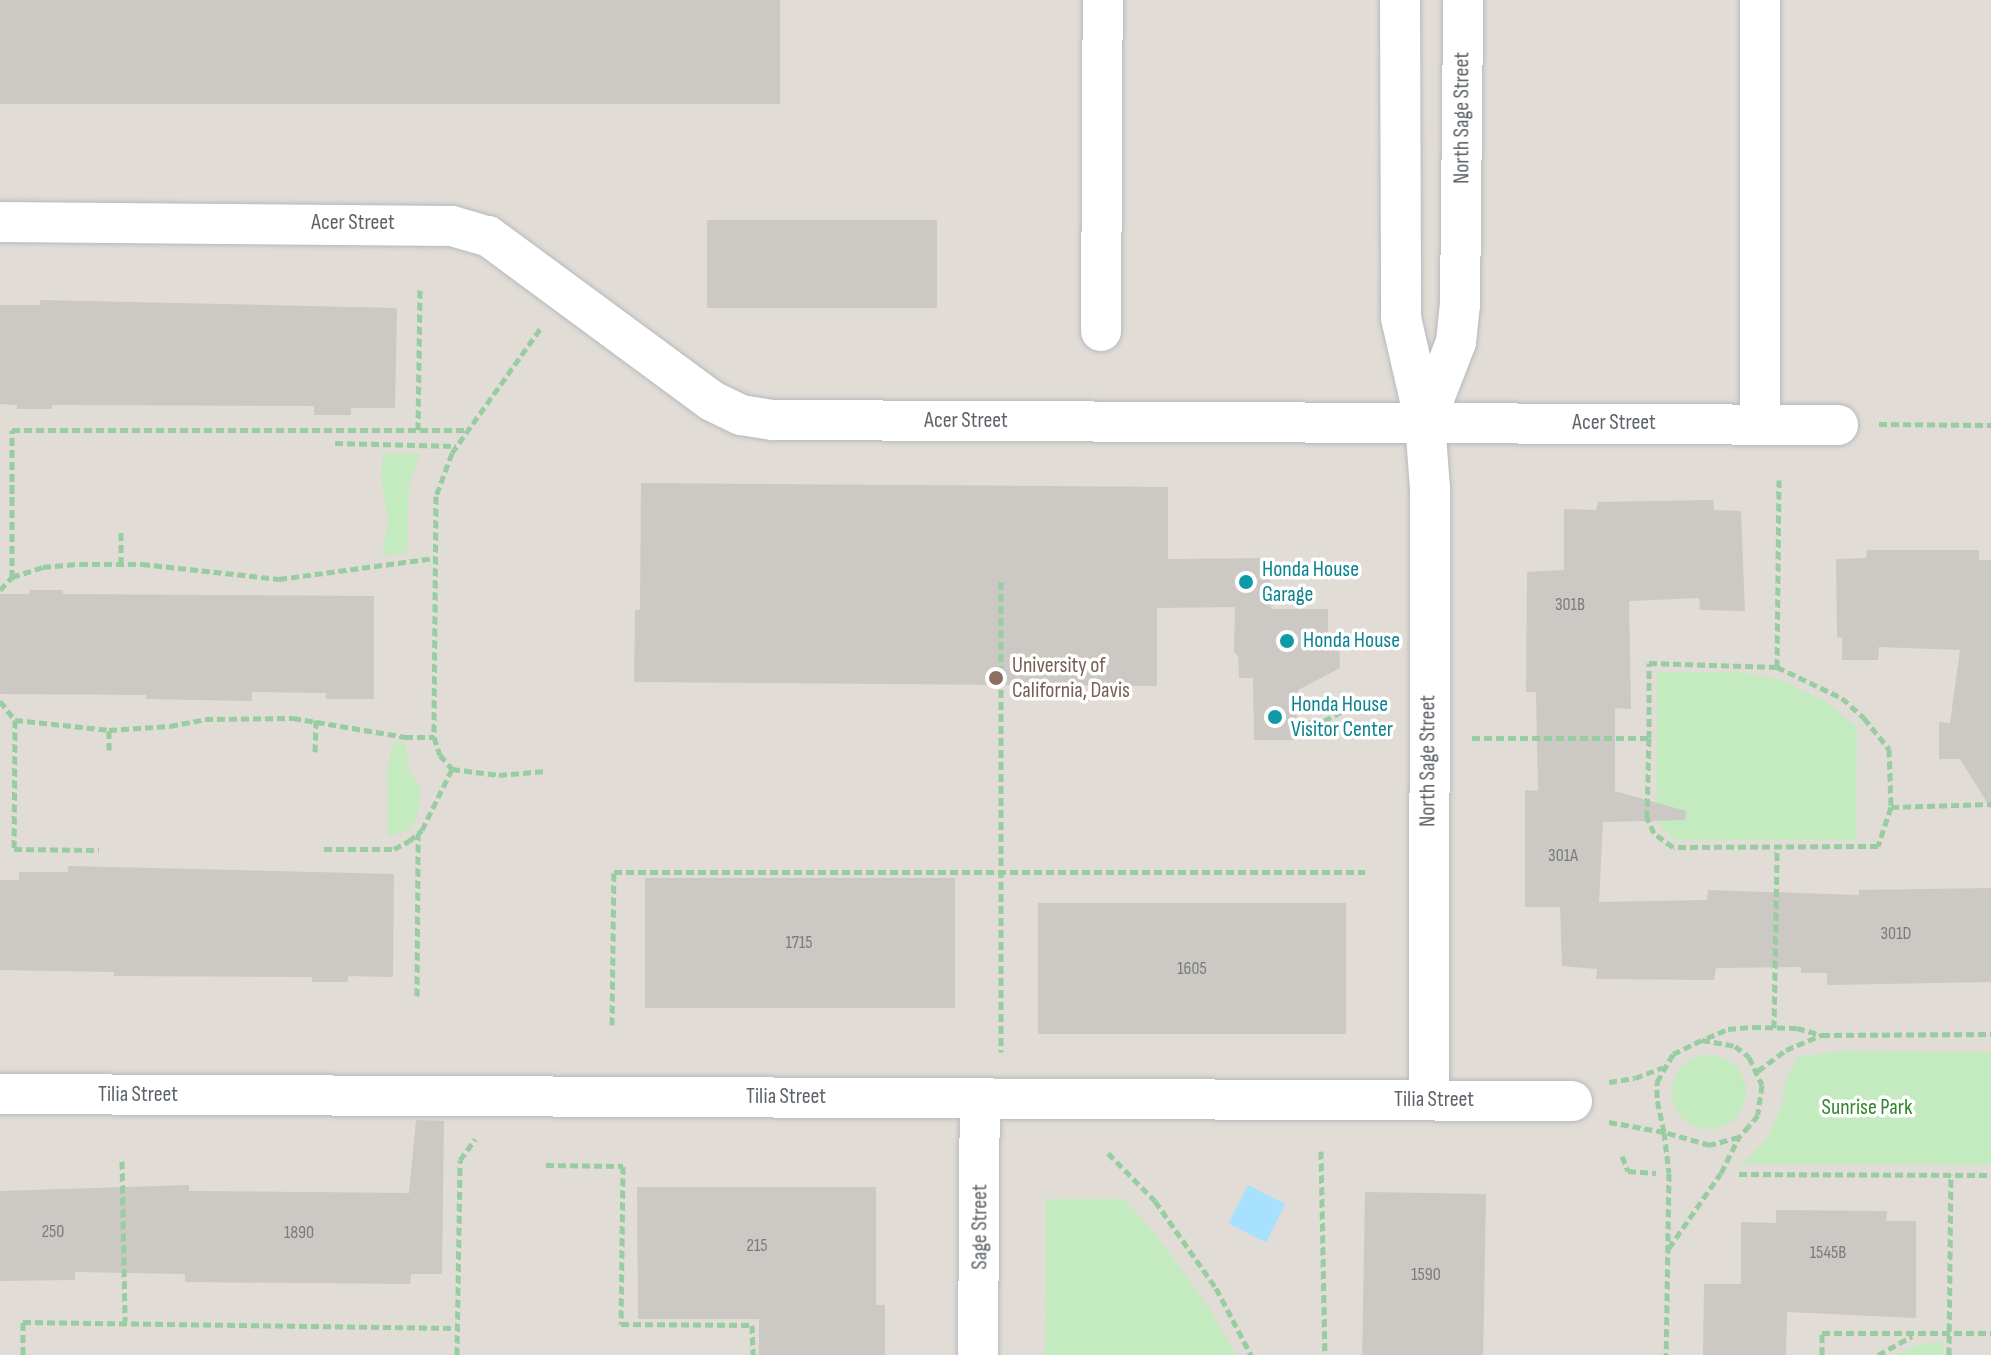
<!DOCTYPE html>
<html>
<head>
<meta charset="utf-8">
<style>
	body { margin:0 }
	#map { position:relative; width:1991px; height:1355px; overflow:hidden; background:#f1ede6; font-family:"Sofia Sans Condensed",sans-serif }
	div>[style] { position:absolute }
	.education>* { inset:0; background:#e1dcd5; transform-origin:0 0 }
	.green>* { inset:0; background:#c4eac0 }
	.round { border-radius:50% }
	.water>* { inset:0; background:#a8e1ff; transform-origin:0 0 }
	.building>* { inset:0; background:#ccc8c3; transform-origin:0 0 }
	.path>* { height:5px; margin-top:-2.5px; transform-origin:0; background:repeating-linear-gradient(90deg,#98cda2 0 8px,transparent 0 12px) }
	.roads { filter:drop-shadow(0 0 2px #b6b9be) drop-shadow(0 0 2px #b6b9be) }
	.minor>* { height:40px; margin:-20px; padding:0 20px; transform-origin:20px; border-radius:20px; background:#fff }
	.dots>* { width:22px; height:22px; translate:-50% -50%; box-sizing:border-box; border:4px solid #fff; border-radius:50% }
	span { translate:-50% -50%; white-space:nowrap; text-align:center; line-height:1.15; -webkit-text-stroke:7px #fff; paint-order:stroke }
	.number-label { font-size:18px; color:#797c7f }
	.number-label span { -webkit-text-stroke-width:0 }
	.street-label { font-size:22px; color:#5d6368 }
	.culture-label { font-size:22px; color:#0d838f }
	.left { translate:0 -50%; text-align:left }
	.education-label { font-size:22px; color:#785e54 }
	.park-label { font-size:22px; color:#31862d }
</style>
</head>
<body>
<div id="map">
	<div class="education">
		<i style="left:0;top:0;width:1991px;height:1355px"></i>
	</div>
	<div class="green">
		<i style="clip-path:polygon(383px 453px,420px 453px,409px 487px,407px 553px,382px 556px,388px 522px,381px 479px)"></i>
		<i style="clip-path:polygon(1657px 672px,1740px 672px,1779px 679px,1828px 703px,1857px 727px,1856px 840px,1676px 840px,1662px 828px,1656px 813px)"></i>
		<i style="clip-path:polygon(394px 742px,406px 743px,408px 768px,420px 788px,419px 807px,416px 820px,408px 830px,388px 837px,387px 771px)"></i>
		<i style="clip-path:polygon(1842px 1051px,1991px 1052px,1991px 1165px,1742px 1164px,1767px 1138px,1782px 1106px,1785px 1082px,1797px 1057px)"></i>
		<i class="round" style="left:1672px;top:1055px;width:74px;height:74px"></i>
		<i style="clip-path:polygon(1046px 1199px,1123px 1199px,1152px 1229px,1210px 1309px,1236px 1355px,1045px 1355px)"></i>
		<i style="clip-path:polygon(1943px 1341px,1943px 1355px,1893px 1355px,1918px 1345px)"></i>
	</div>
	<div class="water">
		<i style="left:1248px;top:1185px;width:42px;height:43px;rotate:27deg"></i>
	</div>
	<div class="building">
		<i style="left:0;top:0;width:780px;height:104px"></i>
		<i style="left:707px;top:220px;width:230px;height:88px"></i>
		<i style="clip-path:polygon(40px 300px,397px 308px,395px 408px,351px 408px,351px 415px,314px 415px,314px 406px,52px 405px,52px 409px,17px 409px,17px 405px,0 404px,0 305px,40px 305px)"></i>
		<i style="clip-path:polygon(641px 483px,1168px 487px,1168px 559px,1271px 558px,1271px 609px,1328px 609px,1328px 638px,1339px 638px,1340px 668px,1298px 690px,1295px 740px,1254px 740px,1253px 678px,1239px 678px,1238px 656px,1234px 652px,1235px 607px,1157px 608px,1157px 686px,634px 682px,635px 610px,640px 610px)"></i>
		<i style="clip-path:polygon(1713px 500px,1714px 510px,1741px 511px,1745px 611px,1700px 610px,1699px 598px,1629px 601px,1631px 709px,1615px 708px,1615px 791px,1686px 811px,1685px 820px,1603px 822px,1599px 902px,1707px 900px,1708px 890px,1859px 895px,1859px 890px,1991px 888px,1991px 982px,1827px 985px,1827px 973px,1801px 973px,1801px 967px,1716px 968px,1714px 980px,1596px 979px,1597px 969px,1562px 966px,1560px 907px,1525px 907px,1525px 790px,1538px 791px,1536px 692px,1526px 692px,1527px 572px,1564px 570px,1564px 509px,1596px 510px,1598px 502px)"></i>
		<i style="clip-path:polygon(1867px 550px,1979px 550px,1979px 560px,1991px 560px,1991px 809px,1960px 759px,1939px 759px,1939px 722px,1950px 723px,1960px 650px,1879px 647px,1878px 660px,1842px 660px,1842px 638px,1837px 637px,1836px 559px,1866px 558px)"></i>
		<i style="clip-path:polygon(30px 590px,63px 590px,63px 594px,374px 596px,374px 699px,326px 699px,326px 693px,252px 692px,252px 701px,146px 699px,146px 695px,0 694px,0 594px,29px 594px)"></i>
		<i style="clip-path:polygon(68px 866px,394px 874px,393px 977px,348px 976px,348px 982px,312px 982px,312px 977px,114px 976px,114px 972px,0 970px,0 880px,19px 880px,19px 872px,68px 872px)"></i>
		<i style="left:645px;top:878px;width:310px;height:130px"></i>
		<i style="left:1038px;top:903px;width:308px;height:131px"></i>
		<i style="clip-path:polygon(416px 1120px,444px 1121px,442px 1274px,411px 1274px,410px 1284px,185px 1282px,185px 1274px,75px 1272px,75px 1280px,0 1281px,0 1191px,189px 1185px,189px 1191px,409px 1193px)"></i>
		<i style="clip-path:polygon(637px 1187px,876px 1187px,876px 1305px,885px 1305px,885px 1355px,759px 1355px,759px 1319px,638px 1319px)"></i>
		<i style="left:1365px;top:1192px;width:121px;height:163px;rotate:1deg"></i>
		<i style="clip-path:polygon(1776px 1210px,1887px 1211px,1886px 1221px,1916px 1221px,1916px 1318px,1787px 1312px,1786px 1355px,1703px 1355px,1704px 1284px,1741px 1284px,1741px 1222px,1776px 1223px)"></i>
	</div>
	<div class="path">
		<i style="left:540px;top:329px;width:152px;rotate:125.4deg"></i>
		<i style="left:452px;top:453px;width:46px;rotate:110.4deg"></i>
		<i style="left:436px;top:496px;width:241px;rotate:90.5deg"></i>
		<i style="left:434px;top:737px;width:19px;rotate:72deg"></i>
		<i style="left:440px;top:755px;width:18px;rotate:49deg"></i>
		<i style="left:452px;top:769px;width:47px;rotate:7.3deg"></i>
		<i style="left:499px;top:775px;width:47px;rotate:-4.9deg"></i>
		<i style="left:1879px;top:424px;width:112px;rotate:0.5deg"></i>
		<i style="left:418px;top:430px;width:142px;rotate:-89.2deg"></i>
		<i style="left:335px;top:443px;width:121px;rotate:1.4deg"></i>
		<i style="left:121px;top:564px;width:33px;rotate:-90deg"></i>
		<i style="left:12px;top:577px;width:147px;rotate:-90deg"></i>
		<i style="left:12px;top:430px;width:455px"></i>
		<i style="left:1001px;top:582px;width:470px;rotate:90deg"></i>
		<i style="left:0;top:590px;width:18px;rotate:-47deg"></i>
		<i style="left:12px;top:577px;width:33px;rotate:-18deg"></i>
		<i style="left:43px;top:567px;width:37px;rotate:-5deg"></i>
		<i style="left:80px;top:564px;width:62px"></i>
		<i style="left:142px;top:564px;width:138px;rotate:6.2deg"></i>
		<i style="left:279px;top:579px;width:157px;rotate:-7.7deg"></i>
		<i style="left:1339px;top:645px;width:25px"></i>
		<i style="left:1777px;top:667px;width:187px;rotate:-89.4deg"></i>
		<i style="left:0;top:701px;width:24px;rotate:52deg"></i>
		<i style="left:15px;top:720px;width:129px;rotate:90.4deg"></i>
		<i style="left:14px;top:849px;width:85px;rotate:0.7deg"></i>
		<i style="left:15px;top:720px;width:95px;rotate:6.1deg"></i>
		<i style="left:109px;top:730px;width:61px;rotate:-3.8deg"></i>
		<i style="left:170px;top:726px;width:36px;rotate:-11deg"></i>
		<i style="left:205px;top:719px;width:88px;rotate:-0.7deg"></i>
		<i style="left:293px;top:718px;width:114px;rotate:9.6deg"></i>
		<i style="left:405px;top:737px;width:29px"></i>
		<i style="left:1296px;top:724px;width:28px;rotate:-6deg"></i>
		<i style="left:1324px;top:721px;width:30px;rotate:-28deg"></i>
		<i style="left:1350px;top:707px;width:12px;rotate:5deg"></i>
		<i style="left:1472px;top:738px;width:177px"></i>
		<i style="left:1649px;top:738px;width:75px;rotate:-90deg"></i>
		<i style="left:1649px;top:663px;width:128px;rotate:1.8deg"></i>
		<i style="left:1777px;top:667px;width:72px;rotate:25.5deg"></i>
		<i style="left:1842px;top:698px;width:30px;rotate:42deg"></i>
		<i style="left:1864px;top:718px;width:40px;rotate:51deg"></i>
		<i style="left:1889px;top:749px;width:58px;rotate:88deg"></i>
		<i style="left:1891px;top:807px;width:41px;rotate:108.4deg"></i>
		<i style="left:1878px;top:846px;width:205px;rotate:179.7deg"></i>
		<i style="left:1673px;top:847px;width:24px;rotate:-144deg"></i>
		<i style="left:1654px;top:833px;width:17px;rotate:-115deg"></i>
		<i style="left:1647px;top:818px;width:80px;rotate:-88.6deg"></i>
		<i style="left:109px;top:750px;width:20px;rotate:-90deg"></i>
		<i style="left:315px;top:752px;width:32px;rotate:-88deg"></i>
		<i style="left:1891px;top:807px;width:100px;rotate:-1.7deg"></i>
		<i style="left:324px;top:849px;width:70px"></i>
		<i style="left:394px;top:849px;width:17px;rotate:-28deg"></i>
		<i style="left:409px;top:841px;width:17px;rotate:-40deg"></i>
		<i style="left:422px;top:830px;width:68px;rotate:-63.8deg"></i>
		<i style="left:417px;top:996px;width:163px;rotate:-89.6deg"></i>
		<i style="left:612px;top:1025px;width:153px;rotate:-89.3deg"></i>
		<i style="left:614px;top:872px;width:751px"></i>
		<i style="left:1774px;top:1028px;width:179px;rotate:-89deg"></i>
		<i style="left:1707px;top:1038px;width:23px;rotate:-23deg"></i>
		<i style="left:1728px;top:1029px;width:25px;rotate:-5deg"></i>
		<i style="left:1753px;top:1027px;width:44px;rotate:1.3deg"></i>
		<i style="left:1797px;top:1028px;width:26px;rotate:16deg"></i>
		<i style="left:1822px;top:1035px;width:169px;rotate:-0.3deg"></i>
		<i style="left:1702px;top:1040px;width:34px;rotate:10deg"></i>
		<i style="left:1735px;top:1046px;width:18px;rotate:38deg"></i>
		<i style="left:1749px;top:1057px;width:31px;rotate:65deg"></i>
		<i style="left:1762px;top:1085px;width:30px;rotate:98deg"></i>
		<i style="left:1758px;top:1115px;width:14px;rotate:129deg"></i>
		<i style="left:1749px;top:1126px;width:15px;rotate:132deg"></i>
		<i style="left:1739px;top:1137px;width:30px;rotate:165deg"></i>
		<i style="left:1710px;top:1145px;width:48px;rotate:-164.2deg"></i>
		<i style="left:1664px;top:1132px;width:35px;rotate:-102deg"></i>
		<i style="left:1657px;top:1098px;width:16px;rotate:-90deg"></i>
		<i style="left:1657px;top:1082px;width:32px;rotate:-60deg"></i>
		<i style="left:1673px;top:1054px;width:32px;rotate:-26deg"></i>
		<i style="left:1758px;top:1071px;width:35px;rotate:-37deg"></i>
		<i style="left:1786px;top:1050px;width:39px;rotate:-23deg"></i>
		<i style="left:1609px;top:1082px;width:26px;rotate:-9deg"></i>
		<i style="left:1635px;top:1078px;width:30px;rotate:-21deg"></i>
		<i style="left:1609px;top:1122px;width:56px;rotate:10.3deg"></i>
		<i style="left:1664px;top:1132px;width:41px;rotate:83deg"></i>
		<i style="left:1669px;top:1173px;width:182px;rotate:90.9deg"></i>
		<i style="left:1321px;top:1151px;width:204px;rotate:88.9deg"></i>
		<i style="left:1108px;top:1153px;width:67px;rotate:45.6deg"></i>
		<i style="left:1155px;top:1201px;width:106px;rotate:55deg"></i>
		<i style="left:1216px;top:1288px;width:76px;rotate:62.4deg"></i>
		<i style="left:1622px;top:1156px;width:16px;rotate:68deg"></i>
		<i style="left:1628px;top:1171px;width:28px;rotate:4deg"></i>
		<i style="left:122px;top:1161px;width:160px;rotate:88.9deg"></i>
		<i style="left:546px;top:1165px;width:77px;rotate:0.7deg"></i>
		<i style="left:623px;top:1166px;width:158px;rotate:90.7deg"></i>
		<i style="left:621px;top:1324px;width:131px;rotate:0.4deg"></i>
		<i style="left:752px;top:1325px;width:30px;rotate:88deg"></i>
		<i style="left:1739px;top:1174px;width:252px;rotate:0.2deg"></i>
		<i style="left:1669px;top:1248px;width:91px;rotate:-55.3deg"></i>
		<i style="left:1721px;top:1173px;width:40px;rotate:-63.4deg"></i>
		<i style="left:23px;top:1355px;width:33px;rotate:-90deg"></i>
		<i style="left:23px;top:1322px;width:433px;rotate:0.8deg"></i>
		<i style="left:457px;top:1355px;width:195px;rotate:-89.1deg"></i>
		<i style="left:460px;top:1160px;width:26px;rotate:-54deg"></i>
		<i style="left:1822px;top:1355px;width:22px;rotate:-90deg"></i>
		<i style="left:1822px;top:1333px;width:169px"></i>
		<i style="left:1878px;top:1355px;width:39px;rotate:-29deg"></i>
		<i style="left:1949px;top:1355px;width:180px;rotate:-89.4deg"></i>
	</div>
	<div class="roads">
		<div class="minor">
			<i style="left:1400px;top:0;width:318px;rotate:89.8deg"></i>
			<i style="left:1401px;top:318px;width:107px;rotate:77deg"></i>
			<i style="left:1425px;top:422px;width:66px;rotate:85.7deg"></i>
			<i style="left:1430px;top:488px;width:612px;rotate:90.09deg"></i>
			<i style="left:1760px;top:0;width:425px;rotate:90deg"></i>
			<i style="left:0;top:222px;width:452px;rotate:0.5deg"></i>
			<i style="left:452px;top:226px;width:37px;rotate:16deg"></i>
			<i style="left:488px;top:236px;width:278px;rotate:36.4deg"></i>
			<i style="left:712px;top:401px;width:32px;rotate:26deg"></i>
			<i style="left:741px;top:415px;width:33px;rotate:9deg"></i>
			<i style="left:774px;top:420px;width:1064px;rotate:0.27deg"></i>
			<i style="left:1101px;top:331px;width:331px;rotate:-89.7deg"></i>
			<i style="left:1425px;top:422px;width:86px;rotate:-68.8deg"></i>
			<i style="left:1456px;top:342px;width:37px;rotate:-84deg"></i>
			<i style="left:1460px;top:305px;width:305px;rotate:-89.4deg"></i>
			<i style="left:0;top:1094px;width:1572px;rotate:0.26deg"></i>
			<i style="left:978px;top:1355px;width:256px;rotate:-89.6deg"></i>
		</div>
	</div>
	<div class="dots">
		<i style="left:1246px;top:582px;background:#0f9aa8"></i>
		<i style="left:1287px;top:641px;background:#0f9aa8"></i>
		<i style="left:996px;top:678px;background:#8d6e63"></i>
		<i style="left:1275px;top:717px;background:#0f9aa8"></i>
	</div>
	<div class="number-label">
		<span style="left:1570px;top:605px">301B</span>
		<span style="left:1563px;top:856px">301A</span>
		<span style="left:1896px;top:934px">301D</span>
		<span style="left:799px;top:943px">1715</span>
		<span style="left:1192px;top:969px">1605</span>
		<span style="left:53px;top:1232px">250</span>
		<span style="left:299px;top:1233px">1890</span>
		<span style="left:757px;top:1246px">215</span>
		<span style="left:1828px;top:1253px">1545B</span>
		<span style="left:1426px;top:1275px">1590</span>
	</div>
	<div class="street-label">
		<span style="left:1462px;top:118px;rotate:-90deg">North Sage Street</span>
		<span style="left:353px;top:223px">Acer Street</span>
		<span style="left:966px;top:421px">Acer Street</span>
		<span style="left:1614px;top:423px">Acer Street</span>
		<span style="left:1428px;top:761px;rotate:-90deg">North Sage Street</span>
		<span style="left:138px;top:1095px">Tilia Street</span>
		<span style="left:786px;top:1097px">Tilia Street</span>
		<span style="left:1434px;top:1100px">Tilia Street</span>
		<span style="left:980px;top:1227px;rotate:-90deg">Sage Street</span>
	</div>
	<div class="culture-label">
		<span class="left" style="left:1262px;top:582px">Honda House<br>Garage</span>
		<span class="left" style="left:1303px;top:641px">Honda House</span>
		<span class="left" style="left:1291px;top:717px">Honda House<br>Visitor Center</span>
	</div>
	<div class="education-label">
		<span class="left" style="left:1012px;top:678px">University of<br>California, Davis</span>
	</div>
	<div class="park-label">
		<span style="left:1867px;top:1108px">Sunrise Park</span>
	</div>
</div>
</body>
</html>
